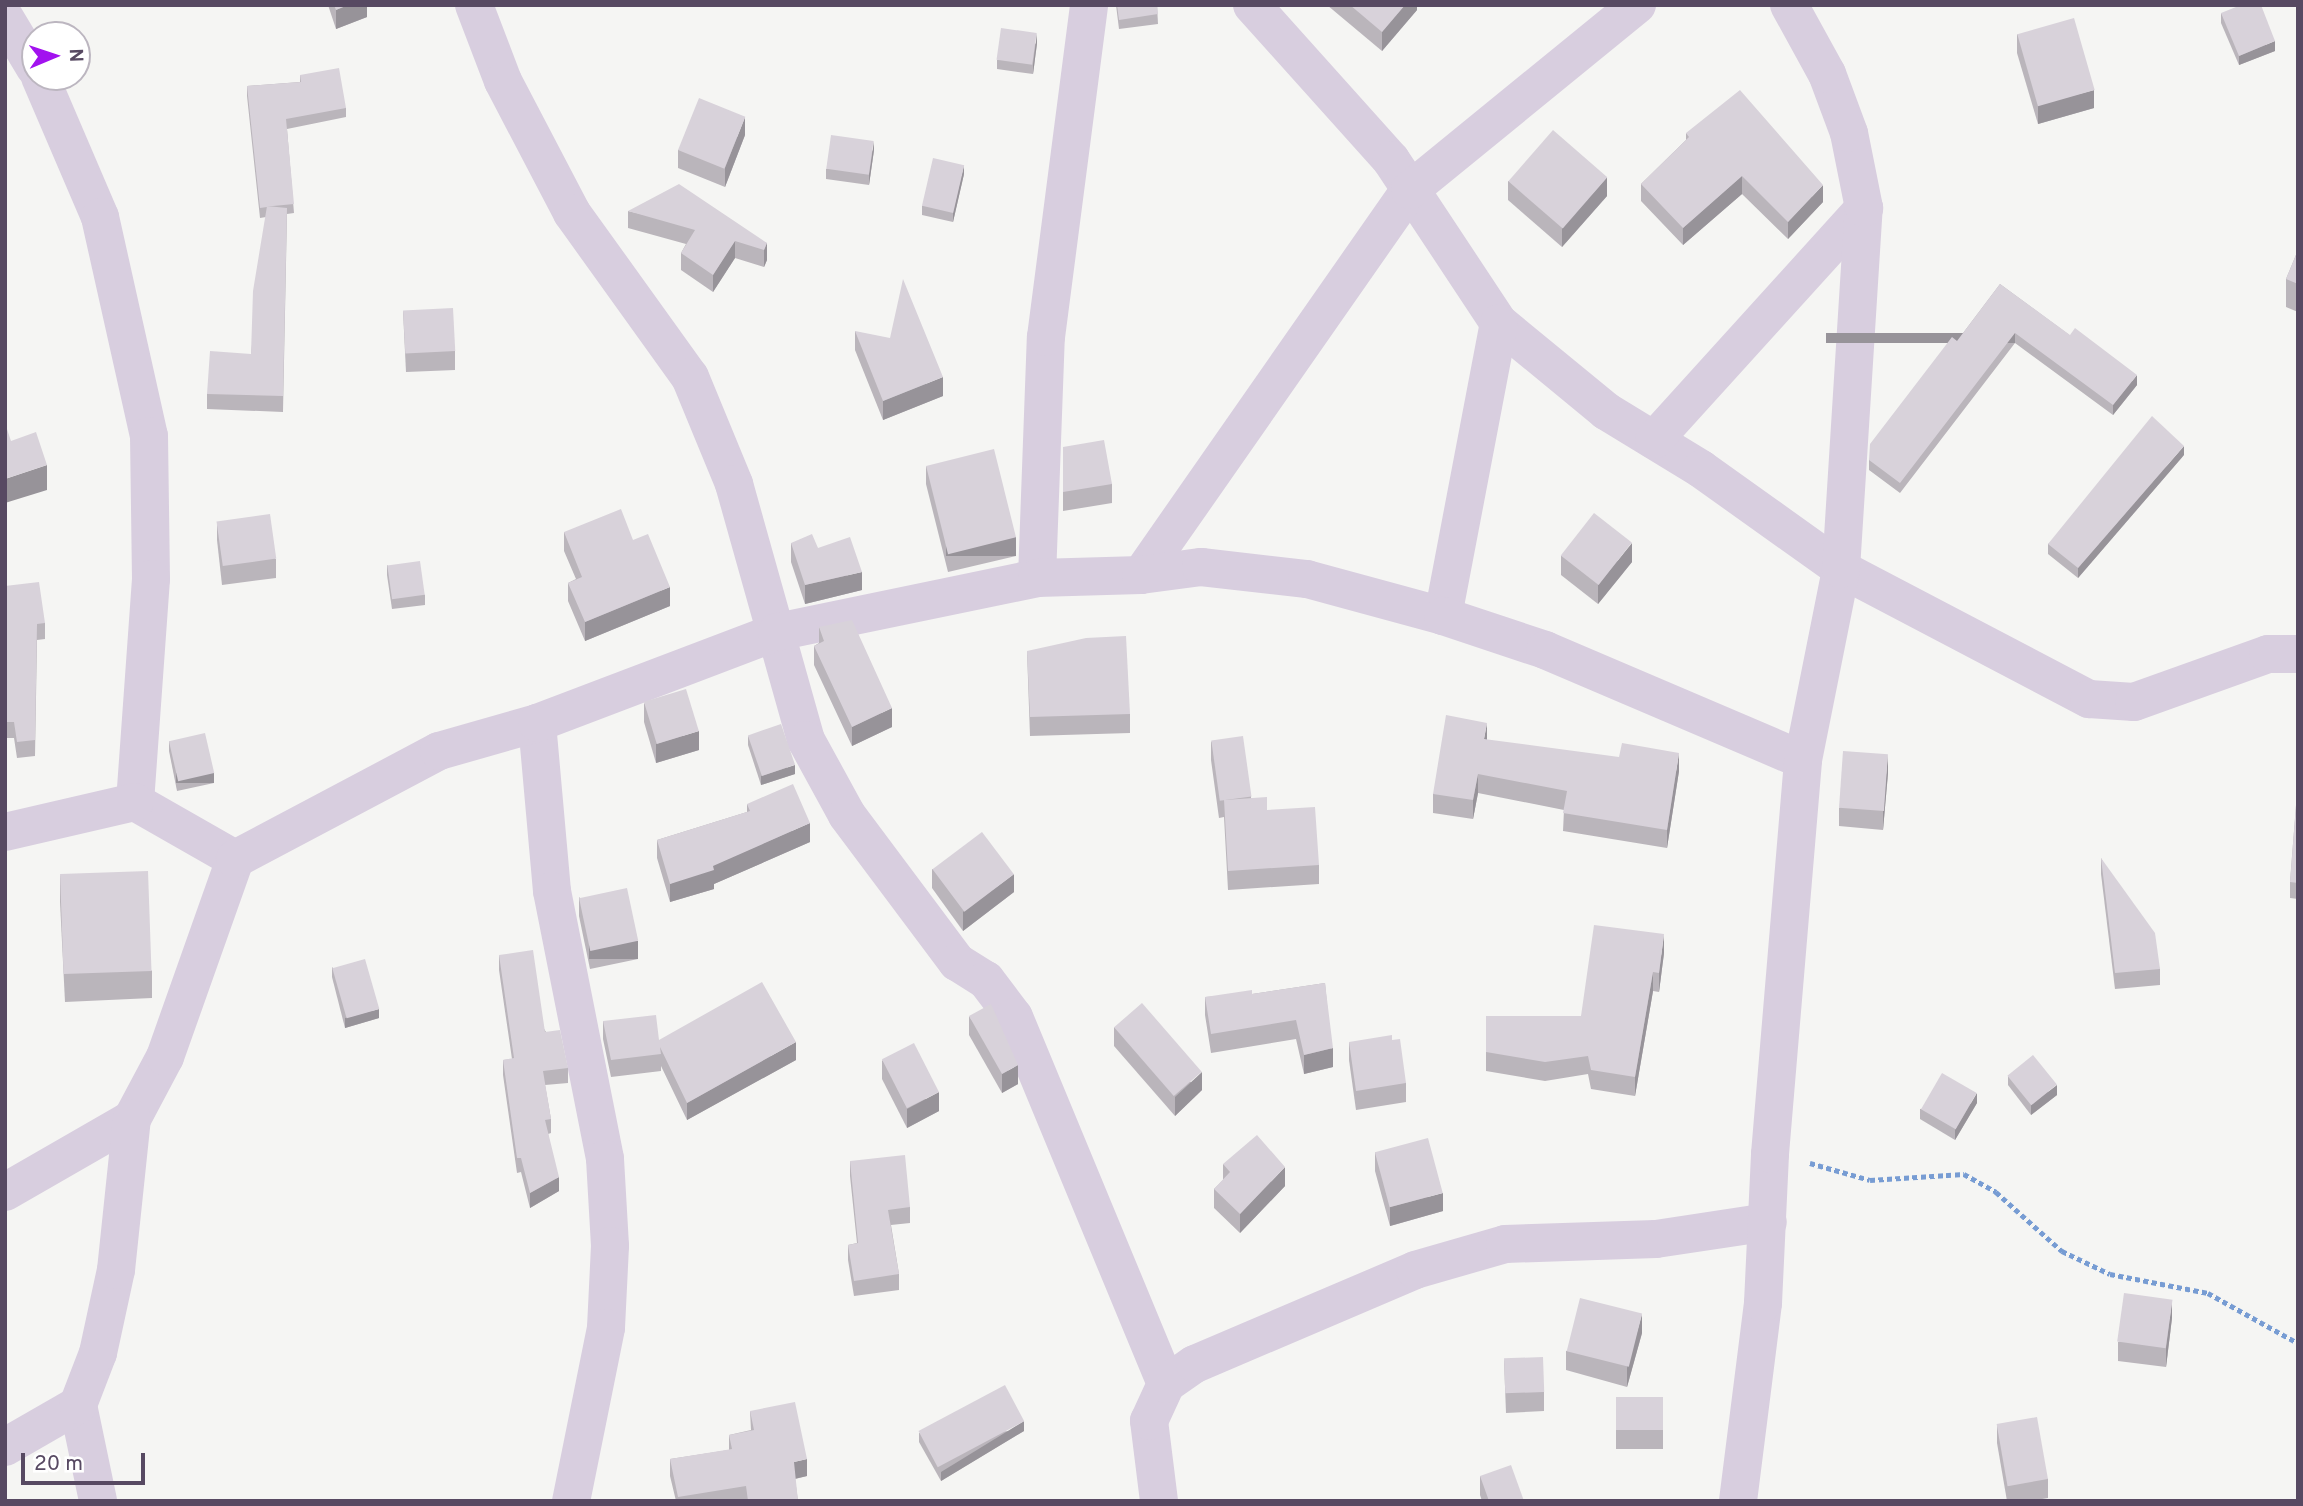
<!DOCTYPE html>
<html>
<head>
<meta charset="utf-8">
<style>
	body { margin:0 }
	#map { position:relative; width:2303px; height:1506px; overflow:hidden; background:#f5f5f3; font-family:Overpass,sans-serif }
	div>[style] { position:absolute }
	.path>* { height:4.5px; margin-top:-2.25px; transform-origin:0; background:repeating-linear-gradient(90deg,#779cd3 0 5px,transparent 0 8.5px) }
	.minor>* { height:38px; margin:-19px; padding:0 19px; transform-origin:19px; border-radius:19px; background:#d8cedf }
	.wall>* { inset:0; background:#bab5bb; transform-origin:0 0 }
	.shaded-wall>* { inset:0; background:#979399; transform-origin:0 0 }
	.building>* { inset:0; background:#d8d2da; transform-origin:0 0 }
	span { translate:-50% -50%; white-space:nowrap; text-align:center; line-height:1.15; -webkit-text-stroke:7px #fff; paint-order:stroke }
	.frame { position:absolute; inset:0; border:7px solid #574962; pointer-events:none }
	.north { position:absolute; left:21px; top:21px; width:70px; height:70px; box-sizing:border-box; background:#fff; border:2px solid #bcb6c0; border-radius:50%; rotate:88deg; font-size:19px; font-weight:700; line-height:28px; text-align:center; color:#574962 }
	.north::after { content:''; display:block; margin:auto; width:24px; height:32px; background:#a212ef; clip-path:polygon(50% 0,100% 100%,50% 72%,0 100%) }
	.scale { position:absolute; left:21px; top:1453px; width:124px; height:32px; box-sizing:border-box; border:4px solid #574962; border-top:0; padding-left:9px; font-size:21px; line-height:24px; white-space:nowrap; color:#574962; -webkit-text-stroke:5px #fff; paint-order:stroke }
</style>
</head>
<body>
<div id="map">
	<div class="path">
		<i style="left:1810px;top:1163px;width:62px;rotate:15.8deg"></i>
		<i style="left:1870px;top:1180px;width:94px;rotate:-3.7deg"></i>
		<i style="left:1964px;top:1174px;width:37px;rotate:29deg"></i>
		<i style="left:1996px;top:1192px;width:89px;rotate:41.8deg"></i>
		<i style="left:2062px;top:1251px;width:53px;rotate:25.6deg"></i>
		<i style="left:2110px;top:1274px;width:100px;rotate:11deg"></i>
		<i style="left:2208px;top:1293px;width:103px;rotate:29.1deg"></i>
	</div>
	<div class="minor">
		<i style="left:474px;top:5px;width:81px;rotate:69.1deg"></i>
		<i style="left:503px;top:81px;width:149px;rotate:62.4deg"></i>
		<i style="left:572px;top:213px;width:202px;rotate:54.3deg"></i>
		<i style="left:690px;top:377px;width:116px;rotate:67.6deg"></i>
		<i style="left:734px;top:484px;width:266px;rotate:74.3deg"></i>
		<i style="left:806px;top:740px;width:85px;rotate:61.3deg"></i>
		<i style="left:847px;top:815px;width:184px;rotate:53.2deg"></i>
		<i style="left:957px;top:962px;width:34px;rotate:32deg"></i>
		<i style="left:986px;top:980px;width:46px;rotate:52.9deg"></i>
		<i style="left:1014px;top:1017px;width:397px;rotate:67.5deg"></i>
		<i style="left:1252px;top:5px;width:208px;rotate:48.1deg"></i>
		<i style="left:1391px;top:160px;width:196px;rotate:56.5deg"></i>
		<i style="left:1499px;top:323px;width:139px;rotate:39.4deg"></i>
		<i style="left:1606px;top:411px;width:111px;rotate:31.4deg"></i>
		<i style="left:1701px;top:469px;width:172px;rotate:35.5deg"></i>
		<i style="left:1841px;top:569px;width:280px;rotate:27.7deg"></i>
		<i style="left:2089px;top:699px;width:45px;rotate:3.8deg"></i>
		<i style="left:2134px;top:702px;width:142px;rotate:-19.7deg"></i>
		<i style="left:2268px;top:654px;width:30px"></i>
		<i style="left:5px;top:18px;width:58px;rotate:59deg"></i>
		<i style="left:40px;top:77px;width:152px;rotate:66.8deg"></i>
		<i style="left:100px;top:217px;width:224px;rotate:77.4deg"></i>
		<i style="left:149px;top:436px;width:143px;rotate:89.2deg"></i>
		<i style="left:151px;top:579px;width:224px;rotate:94.1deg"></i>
		<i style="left:135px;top:802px;width:115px;rotate:29.7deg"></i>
		<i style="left:1654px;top:440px;width:313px;rotate:-47.8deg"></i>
		<i style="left:1141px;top:575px;width:470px;rotate:-55.1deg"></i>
		<i style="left:1410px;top:190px;width:293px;rotate:-39.2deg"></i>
		<i style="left:1037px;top:578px;width:241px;rotate:-87.9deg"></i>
		<i style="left:1046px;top:337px;width:335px;rotate:-82.6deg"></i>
		<i style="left:1443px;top:616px;width:298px;rotate:-79.2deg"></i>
		<i style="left:537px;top:723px;width:169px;rotate:84.9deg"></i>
		<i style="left:552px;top:891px;width:273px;rotate:78.8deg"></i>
		<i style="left:605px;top:1159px;width:87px;rotate:86.7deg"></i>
		<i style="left:610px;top:1246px;width:82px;rotate:92.8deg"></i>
		<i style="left:606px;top:1328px;width:177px;rotate:101.4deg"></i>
		<i style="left:5px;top:832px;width:133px;rotate:-13deg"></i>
		<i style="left:5px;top:1192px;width:146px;rotate:-29.9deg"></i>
		<i style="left:132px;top:1119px;width:70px;rotate:-62deg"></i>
		<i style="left:165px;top:1057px;width:210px;rotate:-70.5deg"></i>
		<i style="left:235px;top:859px;width:231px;rotate:-27.9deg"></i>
		<i style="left:439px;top:751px;width:102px;rotate:-15.9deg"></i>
		<i style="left:537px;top:723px;width:257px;rotate:-20.8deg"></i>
		<i style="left:777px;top:632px;width:266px;rotate:-11.7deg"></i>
		<i style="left:1037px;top:578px;width:104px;rotate:-1.7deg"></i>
		<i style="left:1141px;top:575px;width:61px;rotate:-7.6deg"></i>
		<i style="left:1201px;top:567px;width:107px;rotate:6.5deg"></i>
		<i style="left:1307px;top:579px;width:141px;rotate:15.2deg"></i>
		<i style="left:1443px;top:616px;width:108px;rotate:18.4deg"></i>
		<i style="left:1545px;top:650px;width:280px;rotate:23.1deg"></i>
		<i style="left:78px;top:1405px;width:98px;rotate:78.2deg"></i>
		<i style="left:5px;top:1447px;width:84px;rotate:-29.9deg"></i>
		<i style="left:78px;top:1405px;width:56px;rotate:-69deg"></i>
		<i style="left:98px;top:1353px;width:85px;rotate:-77.8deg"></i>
		<i style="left:116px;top:1270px;width:152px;rotate:-84deg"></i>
		<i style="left:1159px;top:1501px;width:81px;rotate:-97.1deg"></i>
		<i style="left:1149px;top:1421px;width:41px;rotate:-65.3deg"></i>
		<i style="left:1166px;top:1384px;width:35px;rotate:-35deg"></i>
		<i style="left:1195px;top:1364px;width:239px;rotate:-23.1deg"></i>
		<i style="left:1415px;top:1270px;width:94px;rotate:-16.1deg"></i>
		<i style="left:1505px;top:1244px;width:151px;rotate:-1.9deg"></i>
		<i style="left:1656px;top:1239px;width:113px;rotate:-8.6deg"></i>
		<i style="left:1738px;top:1501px;width:200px;rotate:-82.8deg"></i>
		<i style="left:1763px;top:1303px;width:149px;rotate:-87.3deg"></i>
		<i style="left:1770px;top:1154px;width:395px;rotate:-85.2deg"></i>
		<i style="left:1803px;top:760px;width:195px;rotate:-78.7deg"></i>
		<i style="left:1841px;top:569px;width:362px;rotate:-86.4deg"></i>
		<i style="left:1864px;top:208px;width:76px;rotate:-101.3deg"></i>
		<i style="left:1849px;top:133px;width:63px;rotate:-110.4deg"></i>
		<i style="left:1827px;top:74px;width:79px;rotate:-118.8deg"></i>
	</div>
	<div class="wall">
		<i style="clip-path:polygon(328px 5px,367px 5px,367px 17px,336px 29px)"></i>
		<i style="clip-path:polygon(1116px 5px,1157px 5px,1158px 24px,1119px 29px)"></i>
		<i style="clip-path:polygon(1327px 5px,1417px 5px,1417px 10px,1382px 51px)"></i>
		<i style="clip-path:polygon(2221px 13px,2275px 51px,2239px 65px,2221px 23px)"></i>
		<i style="clip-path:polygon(2017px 34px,2094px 108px,2038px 124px,2017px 53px)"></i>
		<i style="clip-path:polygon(1037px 43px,1033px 74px,997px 69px,997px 60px)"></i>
		<i style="clip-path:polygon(300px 75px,346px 108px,346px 117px,287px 129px,294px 213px,287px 214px,283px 412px,207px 409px,207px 394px,251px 354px,266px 217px,260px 218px,247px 96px,247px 86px,300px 82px)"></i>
		<i style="clip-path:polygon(1686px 133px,1823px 202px,1788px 239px,1742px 194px,1683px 245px,1641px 201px,1641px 184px,1686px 140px)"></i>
		<i style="clip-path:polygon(745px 135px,725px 187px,678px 168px,678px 150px)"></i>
		<i style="clip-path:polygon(874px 150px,869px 185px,826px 179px,826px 169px)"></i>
		<i style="clip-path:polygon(964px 174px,953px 222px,922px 215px,922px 206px)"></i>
		<i style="clip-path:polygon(1508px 181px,1607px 196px,1562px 247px,1508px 200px)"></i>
		<i style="clip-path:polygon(628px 211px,767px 243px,767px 260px,764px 267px,735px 258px,713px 292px,681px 270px,681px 253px,686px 244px,628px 228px)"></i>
		<i style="clip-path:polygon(2298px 250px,2298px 312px,2286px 307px,2286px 279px)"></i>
		<i style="clip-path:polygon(2000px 284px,2137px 385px,2113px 415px,2015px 343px,1900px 493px,1869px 470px,1869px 460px,1957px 341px)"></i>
		<i style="clip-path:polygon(403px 311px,455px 351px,455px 370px,406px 372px)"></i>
		<i style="clip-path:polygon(855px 331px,943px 396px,883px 420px,855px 350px)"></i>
		<i style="clip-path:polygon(1063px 447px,1112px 484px,1112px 503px,1063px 511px)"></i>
		<i style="clip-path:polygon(2184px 455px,2078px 578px,2048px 554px,2048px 544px)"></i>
		<i style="clip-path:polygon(926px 466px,1016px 556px,948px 572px,926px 484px)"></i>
		<i style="clip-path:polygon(217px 522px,276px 559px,276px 578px,222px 585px,217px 540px)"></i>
		<i style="clip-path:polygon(564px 532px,633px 540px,670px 606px,585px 641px,568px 601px,568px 583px,576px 579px,564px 551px)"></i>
		<i style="clip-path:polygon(791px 543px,818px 548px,862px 590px,805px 604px,791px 562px)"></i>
		<i style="clip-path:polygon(1561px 556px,1632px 562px,1598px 604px,1561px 575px)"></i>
		<i style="clip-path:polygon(387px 565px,425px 595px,425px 605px,392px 609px,387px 575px)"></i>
		<i style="clip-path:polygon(5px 586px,45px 623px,45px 639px,37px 640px,35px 756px,17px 758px,14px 738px,5px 738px)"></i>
		<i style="clip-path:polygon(819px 627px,892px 727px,852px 746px,814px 665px,814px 646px,819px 643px)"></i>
		<i style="clip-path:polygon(1027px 651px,1130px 714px,1130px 733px,1030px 736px)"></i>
		<i style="clip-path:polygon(644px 703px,699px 750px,656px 763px,644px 722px)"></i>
		<i style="clip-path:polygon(748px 736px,795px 774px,761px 785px,748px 745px)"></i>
		<i style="clip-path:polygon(1487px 740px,1679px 771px,1667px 848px,1563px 831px,1564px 810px,1478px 793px,1473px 819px,1433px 813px,1433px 794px)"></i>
		<i style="clip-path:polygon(169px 741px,214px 783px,177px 791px,169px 751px)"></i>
		<i style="clip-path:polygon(1211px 741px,1251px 796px,1251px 798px,1267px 810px,1319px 865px,1319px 884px,1228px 890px,1224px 817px,1219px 818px,1211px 760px)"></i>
		<i style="clip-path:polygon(1888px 773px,1883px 830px,1839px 826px,1839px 808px)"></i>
		<i style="clip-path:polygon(2298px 780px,2298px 899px,2290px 898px,2290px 882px)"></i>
		<i style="clip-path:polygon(747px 804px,810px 842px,714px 884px,714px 889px,670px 902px,657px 858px,657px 840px,747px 812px)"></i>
		<i style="clip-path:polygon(2101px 858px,2160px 969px,2160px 985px,2115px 989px,2101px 874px)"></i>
		<i style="clip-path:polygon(932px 869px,1014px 892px,963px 931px,932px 888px)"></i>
		<i style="clip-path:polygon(60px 875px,152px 971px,152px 998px,65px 1002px,60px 902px)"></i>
		<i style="clip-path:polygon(579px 897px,638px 959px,590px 969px,579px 916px)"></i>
		<i style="clip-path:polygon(1664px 953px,1659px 992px,1653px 991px,1635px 1096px,1591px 1089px,1588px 1074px,1545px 1081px,1486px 1071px,1486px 1016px,1581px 1016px)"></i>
		<i style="clip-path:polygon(499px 955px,568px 1068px,568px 1083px,545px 1085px,551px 1119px,551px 1133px,548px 1134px,559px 1191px,530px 1208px,521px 1172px,517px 1173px,503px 1075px,503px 1060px,512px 1059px,499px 970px)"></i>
		<i style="clip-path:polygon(332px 967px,379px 1018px,345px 1028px,332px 977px)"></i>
		<i style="clip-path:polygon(1325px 983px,1333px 1067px,1304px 1074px,1296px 1039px,1211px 1053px,1205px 1015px,1205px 997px,1252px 994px)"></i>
		<i style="clip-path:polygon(969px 1016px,1018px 1084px,1002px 1093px,969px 1035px)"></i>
		<i style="clip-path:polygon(603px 1021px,659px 1040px,796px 1060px,687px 1120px,661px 1066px,661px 1071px,611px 1077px,603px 1039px)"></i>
		<i style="clip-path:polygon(1114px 1027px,1202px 1090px,1175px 1116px,1114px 1046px)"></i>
		<i style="clip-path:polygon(1349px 1042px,1406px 1083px,1406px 1102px,1356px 1110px,1349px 1060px)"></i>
		<i style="clip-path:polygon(882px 1060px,939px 1111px,907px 1128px,882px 1079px)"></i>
		<i style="clip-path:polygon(2008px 1076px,2057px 1095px,2031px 1115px,2008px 1085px)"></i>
		<i style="clip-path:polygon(1977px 1103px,1955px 1140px,1920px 1119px,1920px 1109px)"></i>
		<i style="clip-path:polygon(1375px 1152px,1443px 1211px,1390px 1226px,1375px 1171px)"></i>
		<i style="clip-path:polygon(850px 1161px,910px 1207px,910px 1223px,891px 1225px,899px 1274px,899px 1290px,854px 1296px,848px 1260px,848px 1245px,857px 1243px,850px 1176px)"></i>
		<i style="clip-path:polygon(1223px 1164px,1285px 1186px,1240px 1233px,1214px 1208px,1214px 1189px,1223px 1180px)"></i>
		<i style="clip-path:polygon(2172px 1318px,2166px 1367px,2118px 1361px,2118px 1342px)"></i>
		<i style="clip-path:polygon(1642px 1333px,1627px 1387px,1566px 1370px,1566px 1351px)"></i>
		<i style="clip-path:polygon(1504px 1360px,1544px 1392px,1544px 1411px,1506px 1413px)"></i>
		<i style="left:1663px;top:1397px;width:52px;height:47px;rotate:90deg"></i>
		<i style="clip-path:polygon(750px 1411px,807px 1476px,795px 1479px,798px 1501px,676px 1501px,670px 1476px,670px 1459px,729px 1450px,729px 1435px,751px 1430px)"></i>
		<i style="clip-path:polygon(1997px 1424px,2048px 1479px,2048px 1498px,2031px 1501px,2007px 1501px,1997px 1443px)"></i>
		<i style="clip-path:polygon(1024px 1431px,941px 1481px,919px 1442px,919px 1433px)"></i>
		<i style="clip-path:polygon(1480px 1476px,1524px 1501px,1482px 1501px,1480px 1495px)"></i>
	</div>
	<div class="shaded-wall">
		<i style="clip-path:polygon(348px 5px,367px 5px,367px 17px,336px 29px,336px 10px)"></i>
		<i style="clip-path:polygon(1405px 5px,1417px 5px,1417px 10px,1382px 51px,1382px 32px)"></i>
		<i style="clip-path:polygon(1037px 33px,1037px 43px,1033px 74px,1033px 65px)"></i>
		<i style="clip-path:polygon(2275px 41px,2275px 51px,2239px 65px,2239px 56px)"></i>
		<i style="clip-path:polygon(2094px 90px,2094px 108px,2038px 124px,2038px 105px)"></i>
		<i style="clip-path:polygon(745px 117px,745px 135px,725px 187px,725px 168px)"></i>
		<i style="clip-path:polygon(874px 141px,874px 150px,869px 185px,869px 175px)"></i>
		<i style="clip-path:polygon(964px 165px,964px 174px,953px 222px,953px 212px)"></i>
		<i style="clip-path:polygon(1742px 176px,1742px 194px,1683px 245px,1683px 228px)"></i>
		<i style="clip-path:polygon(1607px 177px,1607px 196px,1562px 247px,1562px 228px)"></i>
		<i style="clip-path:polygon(1823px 185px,1823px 202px,1788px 239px,1788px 222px)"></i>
		<i style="clip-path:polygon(735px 241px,735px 258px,713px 292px,713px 275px)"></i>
		<i style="clip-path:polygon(767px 243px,767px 260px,764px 267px,764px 250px)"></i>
		<i style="left:2015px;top:333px;width:10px;height:189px;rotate:90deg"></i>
		<i style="clip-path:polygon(2137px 375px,2137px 385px,2113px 415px,2113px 405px)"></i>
		<i style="clip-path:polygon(943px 377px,943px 396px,883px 420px,883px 401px)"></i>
		<i style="clip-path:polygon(2184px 446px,2184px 455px,2078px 578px,2078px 568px)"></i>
		<i style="clip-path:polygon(47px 465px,47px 490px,5px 503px,5px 479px)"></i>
		<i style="left:1016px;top:537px;width:19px;height:70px;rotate:90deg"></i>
		<i style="clip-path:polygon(1632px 543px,1632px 562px,1598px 604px,1598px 585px)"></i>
		<i style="clip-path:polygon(862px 572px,862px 590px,805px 604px,805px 585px)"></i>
		<i style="clip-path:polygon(670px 587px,670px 606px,585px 641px,585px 622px)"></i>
		<i style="clip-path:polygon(892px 708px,892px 727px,852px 746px,852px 727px)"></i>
		<i style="clip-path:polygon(1487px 723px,1487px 742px,1484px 739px)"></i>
		<i style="clip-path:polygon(699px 731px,699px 750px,656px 763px,656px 744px)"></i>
		<i style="clip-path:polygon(1679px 753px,1679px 771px,1667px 848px,1667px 830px)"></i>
		<i style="clip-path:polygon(1888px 754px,1888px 773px,1883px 830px,1883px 811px)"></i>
		<i style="clip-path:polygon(795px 765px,795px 774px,761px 785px,761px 776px)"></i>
		<i style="left:214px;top:773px;width:10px;height:38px;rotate:90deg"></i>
		<i style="clip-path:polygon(1478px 774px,1478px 793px,1473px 819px,1473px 800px)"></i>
		<i style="clip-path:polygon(810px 823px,810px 842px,714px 884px,714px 889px,670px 902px,670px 884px)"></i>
		<i style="clip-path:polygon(1014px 874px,1014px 892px,963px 931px,963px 912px)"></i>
		<i style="clip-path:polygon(1664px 934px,1664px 953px,1659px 992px,1659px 973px)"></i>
		<i style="left:638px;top:941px;width:18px;height:49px;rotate:90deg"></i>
		<i style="clip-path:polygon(1653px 972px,1653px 991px,1635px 1096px,1635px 1077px)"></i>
		<i style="clip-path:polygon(379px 1009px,379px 1018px,345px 1028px,345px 1018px)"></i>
		<i style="clip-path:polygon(796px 1042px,796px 1060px,687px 1120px,687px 1103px)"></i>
		<i style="clip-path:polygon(1333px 1048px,1333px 1067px,1304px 1074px,1304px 1055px)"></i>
		<i style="clip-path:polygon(1018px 1065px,1018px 1084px,1002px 1093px,1002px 1074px)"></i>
		<i style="clip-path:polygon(1202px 1072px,1202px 1090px,1175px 1116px,1175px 1097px)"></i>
		<i style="clip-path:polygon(2057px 1085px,2057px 1095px,2031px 1115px,2031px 1105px)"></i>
		<i style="clip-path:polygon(939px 1092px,939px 1111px,907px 1128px,907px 1109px)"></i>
		<i style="clip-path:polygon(1977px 1093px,1977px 1103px,1955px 1140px,1955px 1130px)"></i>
		<i style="clip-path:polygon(1285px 1167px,1285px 1186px,1240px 1233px,1240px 1214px)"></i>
		<i style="clip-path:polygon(559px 1177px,559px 1191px,530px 1208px,530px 1193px)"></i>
		<i style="clip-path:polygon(1443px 1193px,1443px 1211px,1390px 1226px,1390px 1207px)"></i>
		<i style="clip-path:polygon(2172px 1300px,2172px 1318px,2166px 1367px,2166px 1348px)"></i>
		<i style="clip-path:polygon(1642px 1314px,1642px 1333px,1627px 1387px,1627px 1368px)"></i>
		<i style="clip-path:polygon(1024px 1421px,1024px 1431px,941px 1481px,941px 1472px)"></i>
		<i style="clip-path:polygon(807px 1459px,807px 1476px,794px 1479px,794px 1462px)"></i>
	</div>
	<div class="building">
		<i style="clip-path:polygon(334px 5px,348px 5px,336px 10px)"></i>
		<i style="clip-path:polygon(1117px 5px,1157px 5px,1158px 14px,1119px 20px)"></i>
		<i style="clip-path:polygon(1350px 5px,1405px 5px,1382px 32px)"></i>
		<i style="clip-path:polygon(2241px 5px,2261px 5px,2275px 41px,2239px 56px,2221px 13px)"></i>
		<i style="left:2074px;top:18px;width:75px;height:59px;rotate:74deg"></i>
		<i style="left:1001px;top:28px;width:36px;height:32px;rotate:8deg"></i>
		<i style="clip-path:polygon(339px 68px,346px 108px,286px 119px,294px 204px,273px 206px,267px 206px,267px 207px,260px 208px,247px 86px,301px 82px,300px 75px)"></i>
		<i style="clip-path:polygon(1740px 90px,1823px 185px,1788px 222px,1742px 176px,1683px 228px,1641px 184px,1689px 137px,1686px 133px)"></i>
		<i style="left:699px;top:98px;width:50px;height:56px;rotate:22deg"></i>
		<i style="left:1553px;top:130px;width:72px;height:68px;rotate:41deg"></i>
		<i style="left:831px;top:135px;width:43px;height:34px;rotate:8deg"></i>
		<i style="left:933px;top:158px;width:32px;height:49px;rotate:13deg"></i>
		<i style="clip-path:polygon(679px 184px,767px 243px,764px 250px,735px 241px,713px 275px,681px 253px,695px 230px,628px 211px)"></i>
		<i style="clip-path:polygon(267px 206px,287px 208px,283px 396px,207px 394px,210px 351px,251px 354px,253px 291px)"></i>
		<i style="clip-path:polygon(2298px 250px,2298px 284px,2286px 279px)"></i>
		<i style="clip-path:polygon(903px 279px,943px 377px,883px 401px,855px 331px,890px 338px)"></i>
		<i style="clip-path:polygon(2000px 284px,2070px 335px,2075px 328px,2137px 375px,2113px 405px,2015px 333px,1900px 483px,1869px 460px,1870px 444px,1952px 337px,1957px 341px)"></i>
		<i style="left:453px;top:308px;width:43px;height:50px;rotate:87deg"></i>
		<i style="clip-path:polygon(2152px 416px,2184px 446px,2078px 568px,2048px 544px)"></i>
		<i style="clip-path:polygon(5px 423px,11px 441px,36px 432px,47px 465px,5px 479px)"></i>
		<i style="clip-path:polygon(1104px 440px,1112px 484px,1063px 492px,1063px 447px)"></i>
		<i style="left:994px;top:449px;width:91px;height:70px;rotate:76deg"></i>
		<i style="clip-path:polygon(621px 509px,633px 540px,648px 534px,670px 587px,585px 622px,568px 583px,582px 577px,564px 532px)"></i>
		<i style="left:1594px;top:513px;width:48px;height:54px;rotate:38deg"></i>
		<i style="left:270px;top:514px;width:45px;height:54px;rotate:82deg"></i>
		<i style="clip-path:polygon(812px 534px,818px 548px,850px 537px,862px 572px,805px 585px,791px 543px)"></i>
		<i style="left:420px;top:561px;width:34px;height:33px;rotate:82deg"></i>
		<i style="clip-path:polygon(39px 582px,45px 623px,37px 624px,35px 740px,17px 742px,14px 722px,5px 722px,5px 586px)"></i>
		<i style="clip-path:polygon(852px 620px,892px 708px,852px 727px,814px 646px,824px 641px,819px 627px)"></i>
		<i style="clip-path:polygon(1126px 636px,1130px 714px,1030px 717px,1027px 651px,1086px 638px)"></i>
		<i style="left:686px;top:689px;width:44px;height:44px;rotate:73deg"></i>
		<i style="clip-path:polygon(1446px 715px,1487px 723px,1484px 739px,1619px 757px,1622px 743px,1679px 753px,1667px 830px,1563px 813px,1567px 791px,1478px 774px,1473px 800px,1433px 794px)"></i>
		<i style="left:781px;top:724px;width:43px;height:35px;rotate:71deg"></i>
		<i style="left:205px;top:733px;width:41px;height:37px;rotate:77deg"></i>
		<i style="left:1243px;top:736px;width:61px;height:32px;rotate:82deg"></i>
		<i style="left:1843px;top:751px;width:45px;height:57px;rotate:4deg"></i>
		<i style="clip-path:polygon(2298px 780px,2298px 883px,2290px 882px)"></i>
		<i style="clip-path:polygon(793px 784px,810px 823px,713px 866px,714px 870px,670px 884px,657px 840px,750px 811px,747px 804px)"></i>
		<i style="clip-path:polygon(1267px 797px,1267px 810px,1315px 807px,1319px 865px,1228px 871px,1224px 800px)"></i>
		<i style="left:982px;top:832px;width:53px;height:62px;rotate:53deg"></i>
		<i style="clip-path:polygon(2101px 858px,2155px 933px,2160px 969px,2115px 973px)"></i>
		<i style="left:148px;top:871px;width:100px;height:88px;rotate:88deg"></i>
		<i style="left:627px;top:888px;width:54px;height:49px;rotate:78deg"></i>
		<i style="clip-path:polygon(1594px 925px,1664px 934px,1659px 973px,1653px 972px,1635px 1077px,1591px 1070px,1588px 1056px,1545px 1062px,1486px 1052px,1486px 1016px,1581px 1016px)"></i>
		<i style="clip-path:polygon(533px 950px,545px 1032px,560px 1030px,568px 1068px,543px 1071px,551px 1119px,545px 1120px,559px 1177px,530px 1193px,521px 1158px,517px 1158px,503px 1060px,514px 1058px,499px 955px)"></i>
		<i style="left:365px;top:959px;width:52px;height:34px;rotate:74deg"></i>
		<i style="clip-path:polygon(762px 982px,796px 1042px,687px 1103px,660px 1047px,661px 1054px,611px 1060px,603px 1021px,656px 1015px,659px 1040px)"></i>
		<i style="clip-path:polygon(1325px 983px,1333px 1048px,1304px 1055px,1296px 1020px,1211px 1034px,1205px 997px,1252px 990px,1252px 994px)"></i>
		<i style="left:1142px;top:1003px;width:91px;height:37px;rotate:49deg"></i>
		<i style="clip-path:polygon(991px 1004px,1018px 1065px,1002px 1074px,969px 1016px)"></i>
		<i style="clip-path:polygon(1392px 1035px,1392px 1040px,1400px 1039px,1406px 1083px,1356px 1091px,1349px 1042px)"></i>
		<i style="left:914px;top:1043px;width:55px;height:36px;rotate:63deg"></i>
		<i style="left:2033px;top:1055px;width:38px;height:33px;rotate:51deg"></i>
		<i style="left:1942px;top:1073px;width:40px;height:42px;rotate:30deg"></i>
		<i style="clip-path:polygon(1257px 1135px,1285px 1167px,1240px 1214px,1214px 1189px,1230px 1172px,1223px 1164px)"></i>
		<i style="left:1428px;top:1138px;width:57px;height:55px;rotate:75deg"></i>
		<i style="clip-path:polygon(905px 1155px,910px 1207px,888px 1210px,899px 1274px,854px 1281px,848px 1245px,858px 1243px,850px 1161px)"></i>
		<i style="left:2124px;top:1293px;width:49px;height:49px;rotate:8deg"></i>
		<i style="left:1580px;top:1298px;width:64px;height:55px;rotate:14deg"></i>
		<i style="left:1543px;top:1357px;width:35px;height:39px;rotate:88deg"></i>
		<i style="left:1005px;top:1385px;width:41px;height:98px;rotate:62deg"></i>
		<i style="left:1663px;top:1397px;width:33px;height:47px;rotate:90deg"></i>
		<i style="clip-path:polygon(795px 1402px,807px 1459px,794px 1462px,798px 1501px,748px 1501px,746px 1486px,678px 1497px,670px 1459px,732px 1449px,729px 1435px,754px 1430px,750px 1411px)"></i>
		<i style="left:2037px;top:1417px;width:63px;height:41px;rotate:80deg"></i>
		<i style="clip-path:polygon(1511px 1465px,1524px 1501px,1489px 1501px,1480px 1476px)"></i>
	</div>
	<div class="frame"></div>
	<div class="north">N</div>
	<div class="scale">20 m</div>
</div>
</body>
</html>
